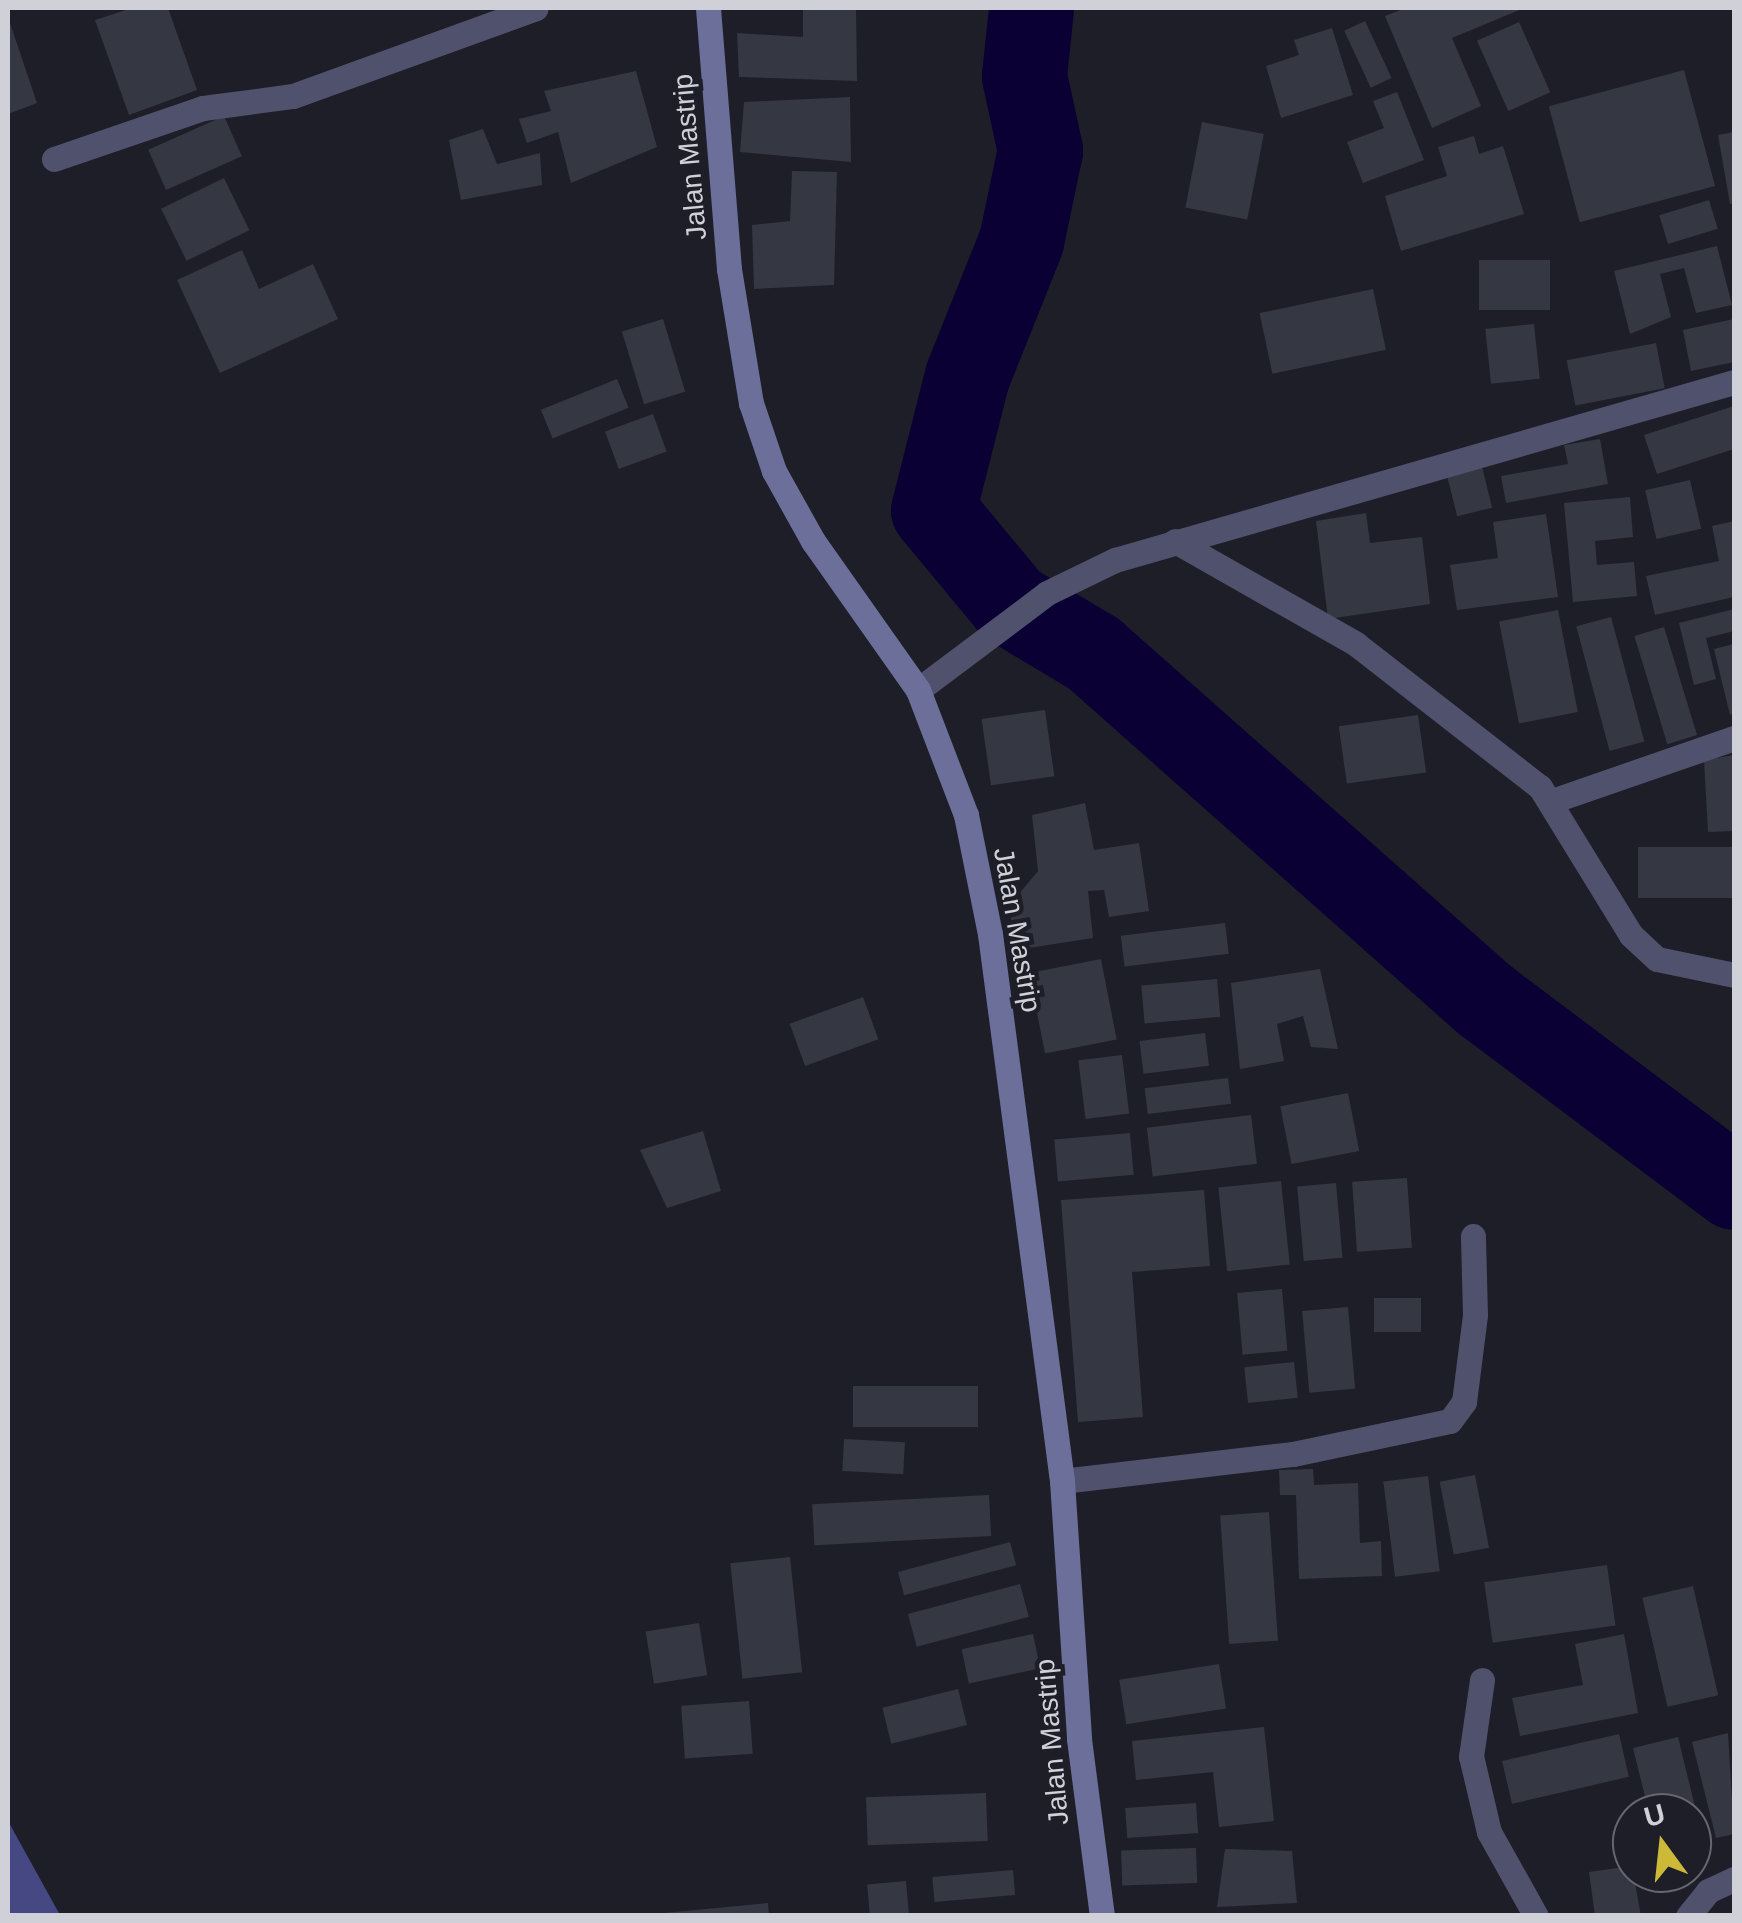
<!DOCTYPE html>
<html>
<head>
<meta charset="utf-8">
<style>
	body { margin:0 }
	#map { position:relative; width:1742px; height:1923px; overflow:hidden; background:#1d1e28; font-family:Arial,sans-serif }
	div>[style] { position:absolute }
	.forest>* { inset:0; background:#464884 }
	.river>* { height:85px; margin:-42.5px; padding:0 42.5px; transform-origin:42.5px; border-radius:42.5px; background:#0a0034 }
	.building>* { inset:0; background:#353742; transform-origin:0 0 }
	.minor>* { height:25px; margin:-12.5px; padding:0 12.5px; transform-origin:12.5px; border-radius:12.5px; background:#50526d }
	.secondary>* { height:25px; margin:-12.5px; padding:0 12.5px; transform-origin:12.5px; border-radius:12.5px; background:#6b6f9a }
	span { translate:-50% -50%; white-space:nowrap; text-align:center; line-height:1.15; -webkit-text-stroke:9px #1d1e28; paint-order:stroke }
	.street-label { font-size:28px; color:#d0d1d8 }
	.frame { position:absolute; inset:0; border:10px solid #d0d1d8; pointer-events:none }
	.north { position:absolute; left:1612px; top:1793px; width:100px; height:100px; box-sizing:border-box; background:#1d1e28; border:2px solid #65666e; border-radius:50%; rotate:345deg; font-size:28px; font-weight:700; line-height:40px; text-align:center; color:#d0d1d8 }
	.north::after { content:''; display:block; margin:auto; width:35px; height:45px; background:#cdb938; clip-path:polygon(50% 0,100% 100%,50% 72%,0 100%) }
</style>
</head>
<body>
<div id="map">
	<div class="forest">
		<i style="clip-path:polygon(8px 1821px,60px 1915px,8px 1915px)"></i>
	</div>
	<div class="river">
		<i style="left:1031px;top:8px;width:68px;rotate:95.9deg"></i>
		<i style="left:1024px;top:76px;width:76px;rotate:77.8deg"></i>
		<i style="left:1040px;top:150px;width:93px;rotate:101.8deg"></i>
		<i style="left:1021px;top:241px;width:145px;rotate:111.8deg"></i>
		<i style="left:967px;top:376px;width:138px;rotate:104.2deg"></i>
		<i style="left:933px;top:510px;width:122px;rotate:50.3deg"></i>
		<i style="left:1011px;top:604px;width:96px;rotate:30.9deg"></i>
		<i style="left:1093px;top:653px;width:524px;rotate:41.52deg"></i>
		<i style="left:1485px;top:1000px;width:311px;rotate:36.9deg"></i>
	</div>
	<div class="building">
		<i style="clip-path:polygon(132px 8px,168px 8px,197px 90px,129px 115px,95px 20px)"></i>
		<i style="clip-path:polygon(803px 8px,856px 8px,857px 81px,739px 77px,737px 33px,803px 37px)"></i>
		<i style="clip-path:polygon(1406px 8px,1524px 8px,1452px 38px,1481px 106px,1432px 128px,1385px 16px)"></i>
		<i style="clip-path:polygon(8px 17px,37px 103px,8px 114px)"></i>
		<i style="left:1365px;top:21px;width:63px;height:23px;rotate:65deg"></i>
		<i style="left:1519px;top:22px;width:77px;height:46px;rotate:66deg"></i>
		<i style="clip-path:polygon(1332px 28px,1353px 95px,1281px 118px,1266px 66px,1299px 55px,1294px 40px)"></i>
		<i style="left:1684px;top:70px;width:120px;height:140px;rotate:75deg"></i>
		<i style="clip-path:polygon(636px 71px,657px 147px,571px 183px,558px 132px,527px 143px,519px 119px,551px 111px,544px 91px)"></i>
		<i style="clip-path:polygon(1397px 92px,1424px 160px,1363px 183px,1347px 142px,1384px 128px,1373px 101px)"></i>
		<i style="clip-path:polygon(850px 97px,851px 162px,740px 152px,744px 102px)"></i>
		<i style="left:224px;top:116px;width:44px;height:83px;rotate:66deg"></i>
		<i style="left:1202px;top:122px;width:63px;height:87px;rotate:11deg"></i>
		<i style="clip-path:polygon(483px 129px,497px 164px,540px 153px,542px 185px,461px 200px,449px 140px)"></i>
		<i style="clip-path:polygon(1734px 132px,1734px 204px,1730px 204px,1718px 135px)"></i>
		<i style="clip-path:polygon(1474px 136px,1479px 154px,1503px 146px,1524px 214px,1401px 251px,1385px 196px,1447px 176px,1438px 147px)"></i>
		<i style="clip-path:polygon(792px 171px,837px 172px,834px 285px,754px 289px,752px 225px,790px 221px)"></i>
		<i style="left:224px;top:178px;width:58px;height:70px;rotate:64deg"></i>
		<i style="left:1709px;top:200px;width:30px;height:52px;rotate:73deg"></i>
		<i style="clip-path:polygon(1717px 246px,1732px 305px,1696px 313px,1684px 268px,1660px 274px,1671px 317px,1630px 334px,1614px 271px)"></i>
		<i style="clip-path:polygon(242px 250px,259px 289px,313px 264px,338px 319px,220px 373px,177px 280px)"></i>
		<i style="left:1479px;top:260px;width:71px;height:50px"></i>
		<i style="left:1373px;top:289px;width:62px;height:116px;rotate:78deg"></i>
		<i style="left:663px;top:319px;width:76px;height:43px;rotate:73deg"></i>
		<i style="clip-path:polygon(1734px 319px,1734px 362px,1691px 371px,1683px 330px)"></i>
		<i style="left:1534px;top:324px;width:55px;height:49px;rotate:84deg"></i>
		<i style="left:1656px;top:343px;width:46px;height:91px;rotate:79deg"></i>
		<i style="left:617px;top:379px;width:31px;height:82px;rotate:68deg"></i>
		<i style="clip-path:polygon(1734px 406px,1734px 449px,1657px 474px,1644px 435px)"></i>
		<i style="left:653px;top:414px;width:40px;height:51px;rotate:70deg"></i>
		<i style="clip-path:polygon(1600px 439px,1608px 484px,1506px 503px,1501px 476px,1568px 464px,1564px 445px)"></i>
		<i style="left:1481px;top:463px;width:46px;height:36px;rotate:76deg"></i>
		<i style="left:1690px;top:480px;width:50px;height:46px;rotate:77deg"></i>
		<i style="clip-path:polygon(1630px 497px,1633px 537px,1595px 541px,1597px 565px,1634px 562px,1637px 596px,1573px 602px,1564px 503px)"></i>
		<i style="clip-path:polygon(1366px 513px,1370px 543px,1422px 537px,1430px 604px,1328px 619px,1316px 521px)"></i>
		<i style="clip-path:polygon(1546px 514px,1558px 597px,1457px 610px,1450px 565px,1498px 558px,1493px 522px)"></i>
		<i style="clip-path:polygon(1734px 521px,1734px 597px,1655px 615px,1646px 576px,1719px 561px,1712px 526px)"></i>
		<i style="clip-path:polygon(1734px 609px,1734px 631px,1706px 638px,1716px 679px,1694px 685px,1679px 623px)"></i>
		<i style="left:1558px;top:610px;width:104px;height:60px;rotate:79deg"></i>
		<i style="left:1611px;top:617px;width:129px;height:36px;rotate:75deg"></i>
		<i style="left:1664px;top:627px;width:113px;height:31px;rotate:73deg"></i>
		<i style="clip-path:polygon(1734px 644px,1734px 713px,1730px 715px,1714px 649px)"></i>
		<i style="left:1045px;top:710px;width:67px;height:64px;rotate:82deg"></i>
		<i style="left:1418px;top:715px;width:58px;height:80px;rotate:82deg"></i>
		<i style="clip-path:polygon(1734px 755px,1734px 831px,1708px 832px,1704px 760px)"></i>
		<i style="clip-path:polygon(1085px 803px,1094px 850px,1139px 843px,1149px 911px,1109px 917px,1104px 890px,1088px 891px,1093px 938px,1016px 950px,1009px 906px,1038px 871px,1032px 815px)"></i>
		<i style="left:1734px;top:847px;width:51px;height:96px;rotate:90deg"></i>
		<i style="left:1225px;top:923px;width:31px;height:105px;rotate:83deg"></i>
		<i style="left:1101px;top:959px;width:82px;height:73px;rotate:79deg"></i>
		<i style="clip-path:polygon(1320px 969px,1338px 1049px,1311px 1047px,1303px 1016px,1277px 1024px,1284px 1061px,1240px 1069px,1231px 983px)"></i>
		<i style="left:1217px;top:979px;width:38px;height:76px;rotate:85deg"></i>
		<i style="left:863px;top:997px;width:45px;height:78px;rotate:70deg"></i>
		<i style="left:1205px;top:1033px;width:33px;height:66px;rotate:83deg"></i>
		<i style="left:1122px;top:1055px;width:59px;height:44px;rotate:83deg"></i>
		<i style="left:1228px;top:1078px;width:26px;height:84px;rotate:83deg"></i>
		<i style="left:1348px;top:1093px;width:59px;height:69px;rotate:79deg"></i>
		<i style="left:1251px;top:1115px;width:49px;height:105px;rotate:83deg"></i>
		<i style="clip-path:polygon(703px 1131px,721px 1191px,667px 1208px,640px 1150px)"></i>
		<i style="left:1130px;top:1133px;width:42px;height:76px;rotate:85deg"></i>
		<i style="left:1407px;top:1178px;width:70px;height:55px;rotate:86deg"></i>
		<i style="left:1281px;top:1181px;width:84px;height:63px;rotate:84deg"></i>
		<i style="left:1336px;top:1183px;width:75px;height:39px;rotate:85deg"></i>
		<i style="clip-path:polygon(1204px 1190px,1210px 1266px,1132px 1272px,1143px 1417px,1078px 1422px,1061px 1200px)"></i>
		<i style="left:1282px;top:1289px;width:62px;height:45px;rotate:85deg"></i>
		<i style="left:1374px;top:1298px;width:47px;height:34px"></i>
		<i style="left:1348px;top:1307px;width:82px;height:46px;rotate:85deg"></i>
		<i style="left:1294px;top:1362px;width:36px;height:50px;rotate:84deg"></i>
		<i style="left:853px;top:1386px;width:125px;height:41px"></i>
		<i style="left:844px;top:1439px;width:61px;height:32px;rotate:3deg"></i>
		<i style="clip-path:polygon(1313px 1469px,1314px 1485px,1358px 1483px,1360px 1543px,1381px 1541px,1382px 1576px,1299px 1579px,1296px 1495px,1280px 1495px,1279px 1470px)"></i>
		<i style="left:1475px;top:1475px;width:74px;height:36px;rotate:79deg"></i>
		<i style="left:1428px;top:1476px;width:96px;height:45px;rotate:83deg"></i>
		<i style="left:989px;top:1495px;width:41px;height:177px;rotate:87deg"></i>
		<i style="left:1269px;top:1512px;width:129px;height:49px;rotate:86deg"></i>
		<i style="left:1010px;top:1542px;width:24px;height:116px;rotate:75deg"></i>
		<i style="left:790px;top:1557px;width:116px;height:60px;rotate:84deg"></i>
		<i style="left:1607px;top:1565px;width:61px;height:124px;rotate:82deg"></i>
		<i style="left:1020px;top:1584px;width:34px;height:116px;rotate:75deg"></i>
		<i style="left:1693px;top:1586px;width:112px;height:52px;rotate:77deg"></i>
		<i style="left:699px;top:1623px;width:53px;height:54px;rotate:81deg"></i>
		<i style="left:1033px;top:1634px;width:35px;height:73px;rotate:78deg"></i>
		<i style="clip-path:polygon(1624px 1634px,1638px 1713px,1520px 1736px,1512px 1698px,1583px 1685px,1575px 1644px)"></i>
		<i style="left:1219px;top:1664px;width:45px;height:101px;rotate:81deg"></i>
		<i style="left:958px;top:1689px;width:37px;height:78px;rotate:76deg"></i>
		<i style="left:749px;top:1701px;width:53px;height:68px;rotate:86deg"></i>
		<i style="clip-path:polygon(1264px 1727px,1274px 1821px,1219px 1827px,1213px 1772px,1136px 1780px,1132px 1741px)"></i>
		<i style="clip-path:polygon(1728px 1733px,1734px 1834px,1716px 1838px,1692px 1742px)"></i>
		<i style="left:1619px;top:1734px;width:44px;height:120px;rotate:77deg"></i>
		<i style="clip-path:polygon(1678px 1737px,1706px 1852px,1692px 1856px,1692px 1813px,1649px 1813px,1633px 1748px)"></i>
		<i style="left:986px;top:1793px;width:48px;height:120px;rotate:88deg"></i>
		<i style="left:1196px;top:1803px;width:30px;height:71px;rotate:86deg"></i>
		<i style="left:1196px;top:1848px;width:35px;height:75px;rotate:88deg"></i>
		<i style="clip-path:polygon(1225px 1849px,1292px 1851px,1297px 1903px,1217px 1907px)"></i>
		<i style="clip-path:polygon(1632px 1866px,1641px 1916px,1595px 1916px,1589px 1872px)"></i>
		<i style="left:1013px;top:1870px;width:25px;height:81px;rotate:85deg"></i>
		<i style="left:906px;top:1881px;width:35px;height:39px;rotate:85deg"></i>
		<i style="clip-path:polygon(768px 1903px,769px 1916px,664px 1916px,664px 1913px)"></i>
	</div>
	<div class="minor">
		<i style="left:54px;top:159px;width:157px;rotate:-18.9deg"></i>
		<i style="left:203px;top:108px;width:91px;rotate:-7.6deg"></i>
		<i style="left:293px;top:96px;width:258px;rotate:-19.9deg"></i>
		<i style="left:1175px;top:541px;width:208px;rotate:29.6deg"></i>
		<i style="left:1356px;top:644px;width:233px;rotate:37.9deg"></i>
		<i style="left:1540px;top:787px;width:174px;rotate:58.4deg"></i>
		<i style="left:1631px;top:935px;width:35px;rotate:43deg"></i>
		<i style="left:1657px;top:959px;width:79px;rotate:11.7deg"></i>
		<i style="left:918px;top:690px;width:161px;rotate:-36.9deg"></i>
		<i style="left:1047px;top:593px;width:76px;rotate:-25.9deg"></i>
		<i style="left:1115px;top:560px;width:644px;rotate:-16.04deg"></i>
		<i style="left:1552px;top:801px;width:193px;rotate:-19.1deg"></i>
		<i style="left:1062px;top:1481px;width:233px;rotate:-6.7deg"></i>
		<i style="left:1293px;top:1454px;width:160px;rotate:-11.9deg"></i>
		<i style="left:1450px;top:1421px;width:24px;rotate:-54deg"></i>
		<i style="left:1464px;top:1402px;width:88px;rotate:-82.8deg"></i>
		<i style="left:1475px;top:1315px;width:79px;rotate:-91.5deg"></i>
		<i style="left:1482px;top:1680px;width:77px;rotate:98.2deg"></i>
		<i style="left:1471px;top:1756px;width:78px;rotate:76.7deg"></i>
		<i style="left:1489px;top:1832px;width:96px;rotate:60.8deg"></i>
		<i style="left:1688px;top:1916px;width:32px;rotate:-51deg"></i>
		<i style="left:1708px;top:1891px;width:29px;rotate:-25deg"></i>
	</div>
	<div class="secondary">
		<i style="left:708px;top:8px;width:262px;rotate:85.4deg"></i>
		<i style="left:729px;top:269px;width:136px;rotate:80.7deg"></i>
		<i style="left:751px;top:403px;width:72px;rotate:71.3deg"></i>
		<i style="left:774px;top:471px;width:80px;rotate:60.9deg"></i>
		<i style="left:813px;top:541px;width:182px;rotate:54.8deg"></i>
		<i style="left:918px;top:690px;width:134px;rotate:69deg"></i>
		<i style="left:966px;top:815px;width:121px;rotate:78.6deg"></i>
		<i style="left:990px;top:934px;width:552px;rotate:82.5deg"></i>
		<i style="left:1062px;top:1481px;width:259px;rotate:86.2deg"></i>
		<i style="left:1079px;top:1739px;width:178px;rotate:82.6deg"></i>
	</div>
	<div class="street-label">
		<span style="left:690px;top:157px;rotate:-95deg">Jalan Mastrip</span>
		<span style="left:1017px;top:930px;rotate:80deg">Jalan Mastrip</span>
		<span style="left:1052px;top:1742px;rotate:-95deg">Jalan Mastrip</span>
	</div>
	<div class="frame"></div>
	<div class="north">U</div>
</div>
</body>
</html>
